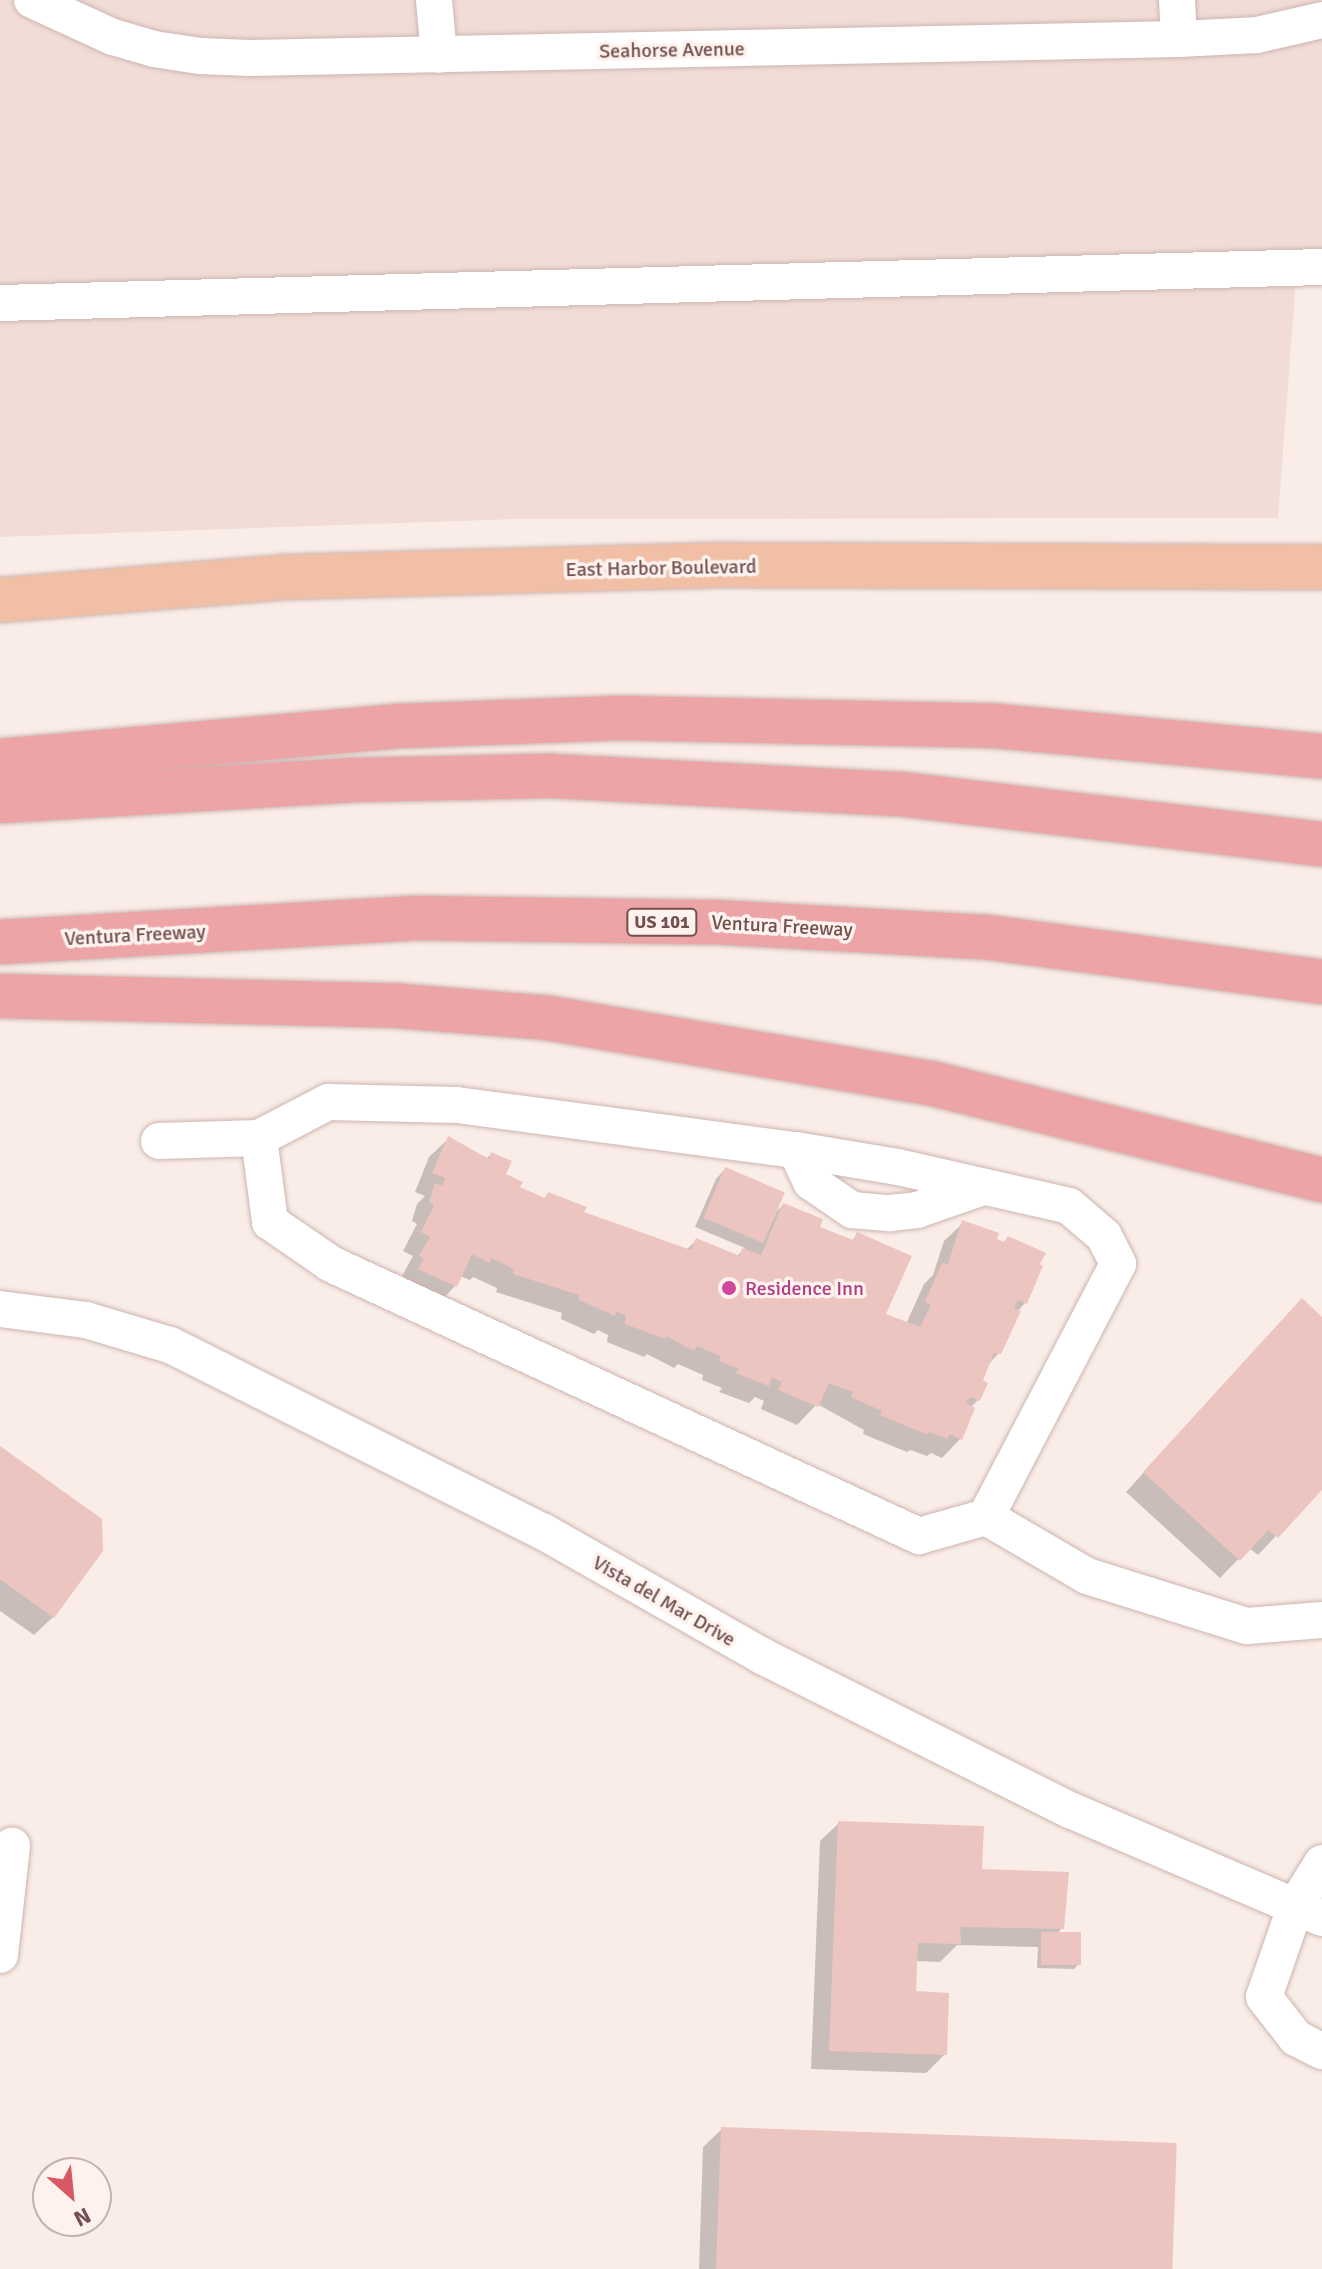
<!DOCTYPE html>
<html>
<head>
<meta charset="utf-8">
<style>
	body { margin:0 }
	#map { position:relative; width:1322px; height:2269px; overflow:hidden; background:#faede7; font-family:Signika,sans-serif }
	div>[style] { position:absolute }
	.residential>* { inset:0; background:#f1ddd6 }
	.shadow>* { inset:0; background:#0003 }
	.building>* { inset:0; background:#ecc5c1; transform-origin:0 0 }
	.roads { filter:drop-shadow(0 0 2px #cdb5b1) drop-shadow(0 0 2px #cdb5b1) }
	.minor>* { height:36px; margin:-18px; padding:0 18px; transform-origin:18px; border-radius:18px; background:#fff }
	.major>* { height:44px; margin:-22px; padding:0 22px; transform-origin:22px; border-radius:22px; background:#f1bfa6 }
	.highway>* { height:44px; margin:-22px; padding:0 22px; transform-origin:22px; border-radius:22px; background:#eda4a7 }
	.dots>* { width:22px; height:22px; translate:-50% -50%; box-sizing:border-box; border:4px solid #fdf2ed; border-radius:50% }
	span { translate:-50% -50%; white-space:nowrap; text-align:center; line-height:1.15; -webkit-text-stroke:7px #fdf2ed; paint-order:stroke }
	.shield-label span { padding:2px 6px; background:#fdf2ed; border:2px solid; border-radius:6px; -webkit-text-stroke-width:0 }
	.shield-label { font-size:18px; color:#71504e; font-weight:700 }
	.street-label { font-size:20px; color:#71504e }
	.hotel-label { font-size:20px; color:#b23c85 }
	.left { translate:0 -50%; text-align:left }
	.north { position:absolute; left:32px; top:2157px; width:80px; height:80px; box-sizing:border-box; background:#fdf2ed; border:2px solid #c5b1ad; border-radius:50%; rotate:153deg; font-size:22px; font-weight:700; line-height:32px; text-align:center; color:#71504e }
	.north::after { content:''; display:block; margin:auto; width:28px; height:36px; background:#d75963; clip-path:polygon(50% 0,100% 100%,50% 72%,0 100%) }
</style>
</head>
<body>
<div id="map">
	<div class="residential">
		<i style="clip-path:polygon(0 0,1322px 0,1322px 280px,1296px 280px,1278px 518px,514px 519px,0 537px)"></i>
	</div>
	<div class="shadow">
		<i style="clip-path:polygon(448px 1139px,486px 1159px,491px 1154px,504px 1175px,518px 1188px,543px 1199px,548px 1194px,581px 1213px,686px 1250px,696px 1241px,736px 1257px,745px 1248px,695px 1227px,716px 1179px,725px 1169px,774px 1214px,783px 1205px,818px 1228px,851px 1241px,857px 1235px,883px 1315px,906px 1324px,924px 1284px,933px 1275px,944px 1241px,963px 1223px,995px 1240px,1043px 1254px,1025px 1303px,1017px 1312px,999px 1353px,987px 1366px,980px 1380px,978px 1400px,970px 1408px,960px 1439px,942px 1458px,931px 1453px,927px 1456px,910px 1450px,907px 1452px,863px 1434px,864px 1430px,817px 1404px,797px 1425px,761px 1409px,764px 1401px,755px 1397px,749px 1403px,719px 1392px,722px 1388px,702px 1380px,703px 1375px,678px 1364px,674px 1368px,647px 1354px,644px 1357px,607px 1342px,608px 1335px,598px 1330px,594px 1334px,561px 1319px,562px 1313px,496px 1292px,497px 1288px,473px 1277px,470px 1280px,460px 1276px,455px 1286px,437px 1305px,401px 1288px,407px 1279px,402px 1276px,413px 1256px,403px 1251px,417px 1224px,412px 1221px,417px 1204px,425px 1196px,415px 1192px,429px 1157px)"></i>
		<i style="clip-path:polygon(1322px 1317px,1322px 1487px,1258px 1555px,1249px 1548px,1220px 1578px,1126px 1492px,1283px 1320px)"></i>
		<i style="clip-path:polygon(0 1449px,53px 1617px,34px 1635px,0 1611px)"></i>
		<i style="clip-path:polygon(839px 1823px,980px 1871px,1062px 1928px,1057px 1934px,1078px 1965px,1074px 1969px,1037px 1968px,1038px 1947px,957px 1945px,940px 1962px,915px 1961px,914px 1993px,945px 2054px,926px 2073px,811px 2069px,820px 1841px)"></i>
		<i style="clip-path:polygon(722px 2129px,1170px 2269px,699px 2269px,703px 2147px)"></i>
	</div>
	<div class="building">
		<i style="clip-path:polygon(448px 1136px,489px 1159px,491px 1152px,512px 1161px,506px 1174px,523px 1182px,520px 1187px,545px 1198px,548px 1192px,587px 1207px,584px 1212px,691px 1250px,696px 1238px,740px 1256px,742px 1248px,761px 1255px,783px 1203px,823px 1219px,820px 1227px,853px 1240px,857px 1232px,912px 1256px,886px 1314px,920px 1327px,931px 1305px,925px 1302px,942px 1263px,948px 1264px,962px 1220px,999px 1233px,997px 1239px,1004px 1242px,1008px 1236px,1046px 1253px,1040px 1264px,1043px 1266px,1027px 1304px,1018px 1300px,1014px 1308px,1021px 1311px,1001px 1354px,994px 1353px,983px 1380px,988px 1383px,980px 1401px,970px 1397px,966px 1403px,975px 1408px,962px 1440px,950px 1434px,947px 1439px,929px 1432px,928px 1435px,880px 1415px,882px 1411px,851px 1397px,853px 1392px,829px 1383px,818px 1407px,778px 1390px,782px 1382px,772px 1377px,769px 1386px,736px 1373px,739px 1369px,719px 1361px,721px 1356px,697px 1346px,694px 1351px,666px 1336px,665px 1339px,625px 1324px,626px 1316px,616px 1311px,615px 1316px,579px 1300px,579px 1295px,513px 1274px,514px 1269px,491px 1258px,490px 1263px,472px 1254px,457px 1287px,418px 1269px,424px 1259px,419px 1256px,430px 1237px,421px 1232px,434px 1205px,429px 1202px,435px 1183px,442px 1186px,445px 1178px,432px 1173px)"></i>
		<i style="left:725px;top:1167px;width:65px;height:55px;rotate:23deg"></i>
		<i style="clip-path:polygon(1302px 1298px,1322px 1317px,1322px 1490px,1278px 1538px,1268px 1530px,1240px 1561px,1143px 1472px)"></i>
		<i style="clip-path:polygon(0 1446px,102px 1519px,103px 1551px,54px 1618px,0 1579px)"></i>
		<i style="clip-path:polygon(838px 1821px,984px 1826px,982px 1869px,1069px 1872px,1064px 1929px,960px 1927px,961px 1944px,918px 1943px,916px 1991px,949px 1993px,947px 2055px,829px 2051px)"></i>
		<i style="left:1041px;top:1932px;width:40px;height:33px"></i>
		<i style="left:721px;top:2127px;width:456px;height:142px;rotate:2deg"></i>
	</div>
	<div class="roads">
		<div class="minor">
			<i style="left:32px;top:0;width:89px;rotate:24.6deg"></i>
			<i style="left:113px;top:37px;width:43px;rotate:16.3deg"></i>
			<i style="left:154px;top:49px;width:47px;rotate:8.7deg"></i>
			<i style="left:200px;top:56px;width:50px;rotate:2.3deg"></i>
			<i style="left:250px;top:58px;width:929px;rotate:-1.17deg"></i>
			<i style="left:1179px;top:39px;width:78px;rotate:-2.9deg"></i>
			<i style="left:1257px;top:35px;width:67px;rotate:-13deg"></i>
			<i style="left:434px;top:0;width:55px;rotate:84.8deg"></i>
			<i style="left:1177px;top:0;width:39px;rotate:87deg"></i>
			<i style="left:0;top:303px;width:1322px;rotate:-1.56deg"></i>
			<i style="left:259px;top:1138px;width:85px;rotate:82.5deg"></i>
			<i style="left:270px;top:1222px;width:74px;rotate:34.5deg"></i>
			<i style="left:331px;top:1264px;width:648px;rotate:24.82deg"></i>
			<i style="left:919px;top:1536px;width:70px;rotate:-15.8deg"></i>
			<i style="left:159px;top:1141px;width:100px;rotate:-1.7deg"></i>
			<i style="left:259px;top:1138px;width:78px;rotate:-27.6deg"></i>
			<i style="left:328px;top:1102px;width:129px;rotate:1.3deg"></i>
			<i style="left:457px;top:1105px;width:342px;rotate:7.6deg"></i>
			<i style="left:796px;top:1150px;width:103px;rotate:9.5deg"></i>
			<i style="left:898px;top:1167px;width:175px;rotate:12.8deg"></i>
			<i style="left:1069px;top:1206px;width:46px;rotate:40.6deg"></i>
			<i style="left:1104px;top:1236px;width:31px;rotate:63deg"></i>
			<i style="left:1118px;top:1264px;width:285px;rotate:117.6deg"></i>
			<i style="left:986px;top:1517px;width:117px;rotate:30.3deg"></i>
			<i style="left:1087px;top:1576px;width:168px;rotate:17.4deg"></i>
			<i style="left:1247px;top:1626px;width:75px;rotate:-4.6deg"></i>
			<i style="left:796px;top:1150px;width:35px;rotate:65deg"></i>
			<i style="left:811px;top:1182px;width:50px;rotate:34.3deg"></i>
			<i style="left:852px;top:1210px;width:38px;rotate:5deg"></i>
			<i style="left:890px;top:1213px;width:27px;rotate:-6deg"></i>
			<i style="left:917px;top:1210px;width:67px;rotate:-19.2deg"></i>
			<i style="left:0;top:1309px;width:87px;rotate:7.3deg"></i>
			<i style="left:86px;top:1320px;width:88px;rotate:16.6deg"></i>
			<i style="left:170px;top:1345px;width:418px;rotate:26.6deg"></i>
			<i style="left:544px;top:1532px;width:251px;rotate:29.6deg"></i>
			<i style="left:762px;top:1656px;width:344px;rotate:26.6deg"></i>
			<i style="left:1070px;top:1810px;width:274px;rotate:23.2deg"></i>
			<i style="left:1322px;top:1863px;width:49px;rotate:121.8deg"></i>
			<i style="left:1296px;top:1905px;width:97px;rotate:109.2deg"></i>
			<i style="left:1264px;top:1997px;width:52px;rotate:52deg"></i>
			<i style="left:1296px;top:2038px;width:29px;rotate:27deg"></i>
			<i style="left:0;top:1955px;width:110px;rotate:-83.7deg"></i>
		</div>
		<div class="major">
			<i style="left:0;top:600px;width:289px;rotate:-4.6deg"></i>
			<i style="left:288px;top:577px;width:424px;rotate:-1.6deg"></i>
			<i style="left:712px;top:565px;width:610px;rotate:0.19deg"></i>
		</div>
		<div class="highway">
			<i style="left:0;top:761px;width:403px;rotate:-5deg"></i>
			<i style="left:401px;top:726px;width:218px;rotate:-2.1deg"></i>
			<i style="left:619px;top:718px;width:377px;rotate:1.2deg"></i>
			<i style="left:996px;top:726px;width:327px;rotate:5.3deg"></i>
			<i style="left:0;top:801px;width:355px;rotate:-3.4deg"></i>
			<i style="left:354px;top:780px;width:198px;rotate:-1.2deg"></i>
			<i style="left:552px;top:776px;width:348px;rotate:3deg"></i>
			<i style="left:900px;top:794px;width:425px;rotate:6.8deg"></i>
			<i style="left:0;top:942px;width:417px;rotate:-3.3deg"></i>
			<i style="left:416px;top:918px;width:298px;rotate:0.8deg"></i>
			<i style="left:714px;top:922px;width:272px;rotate:3.2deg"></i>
			<i style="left:986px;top:937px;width:339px;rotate:7.6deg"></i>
			<i style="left:0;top:996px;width:400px;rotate:1.4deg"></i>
			<i style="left:400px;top:1006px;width:148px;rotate:4.6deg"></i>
			<i style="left:548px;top:1018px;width:387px;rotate:9.7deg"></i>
			<i style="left:930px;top:1083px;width:404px;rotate:13.9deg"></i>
		</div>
	</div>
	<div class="dots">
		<i style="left:729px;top:1288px;background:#d1479c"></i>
	</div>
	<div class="shield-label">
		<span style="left:662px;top:922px">US 101</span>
	</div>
	<div class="street-label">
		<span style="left:672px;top:50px;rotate:-1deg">Seahorse Avenue</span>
		<span style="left:661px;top:568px;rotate:-1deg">East Harbor Boulevard</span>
		<span style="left:782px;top:926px;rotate:3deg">Ventura Freeway</span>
		<span style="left:135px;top:935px;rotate:-3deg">Ventura Freeway</span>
		<span style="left:664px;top:1601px;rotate:30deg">Vista del Mar Drive</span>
	</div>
	<div class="hotel-label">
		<span class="left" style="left:745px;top:1288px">Residence Inn</span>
	</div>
	<div class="north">N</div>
</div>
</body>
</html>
